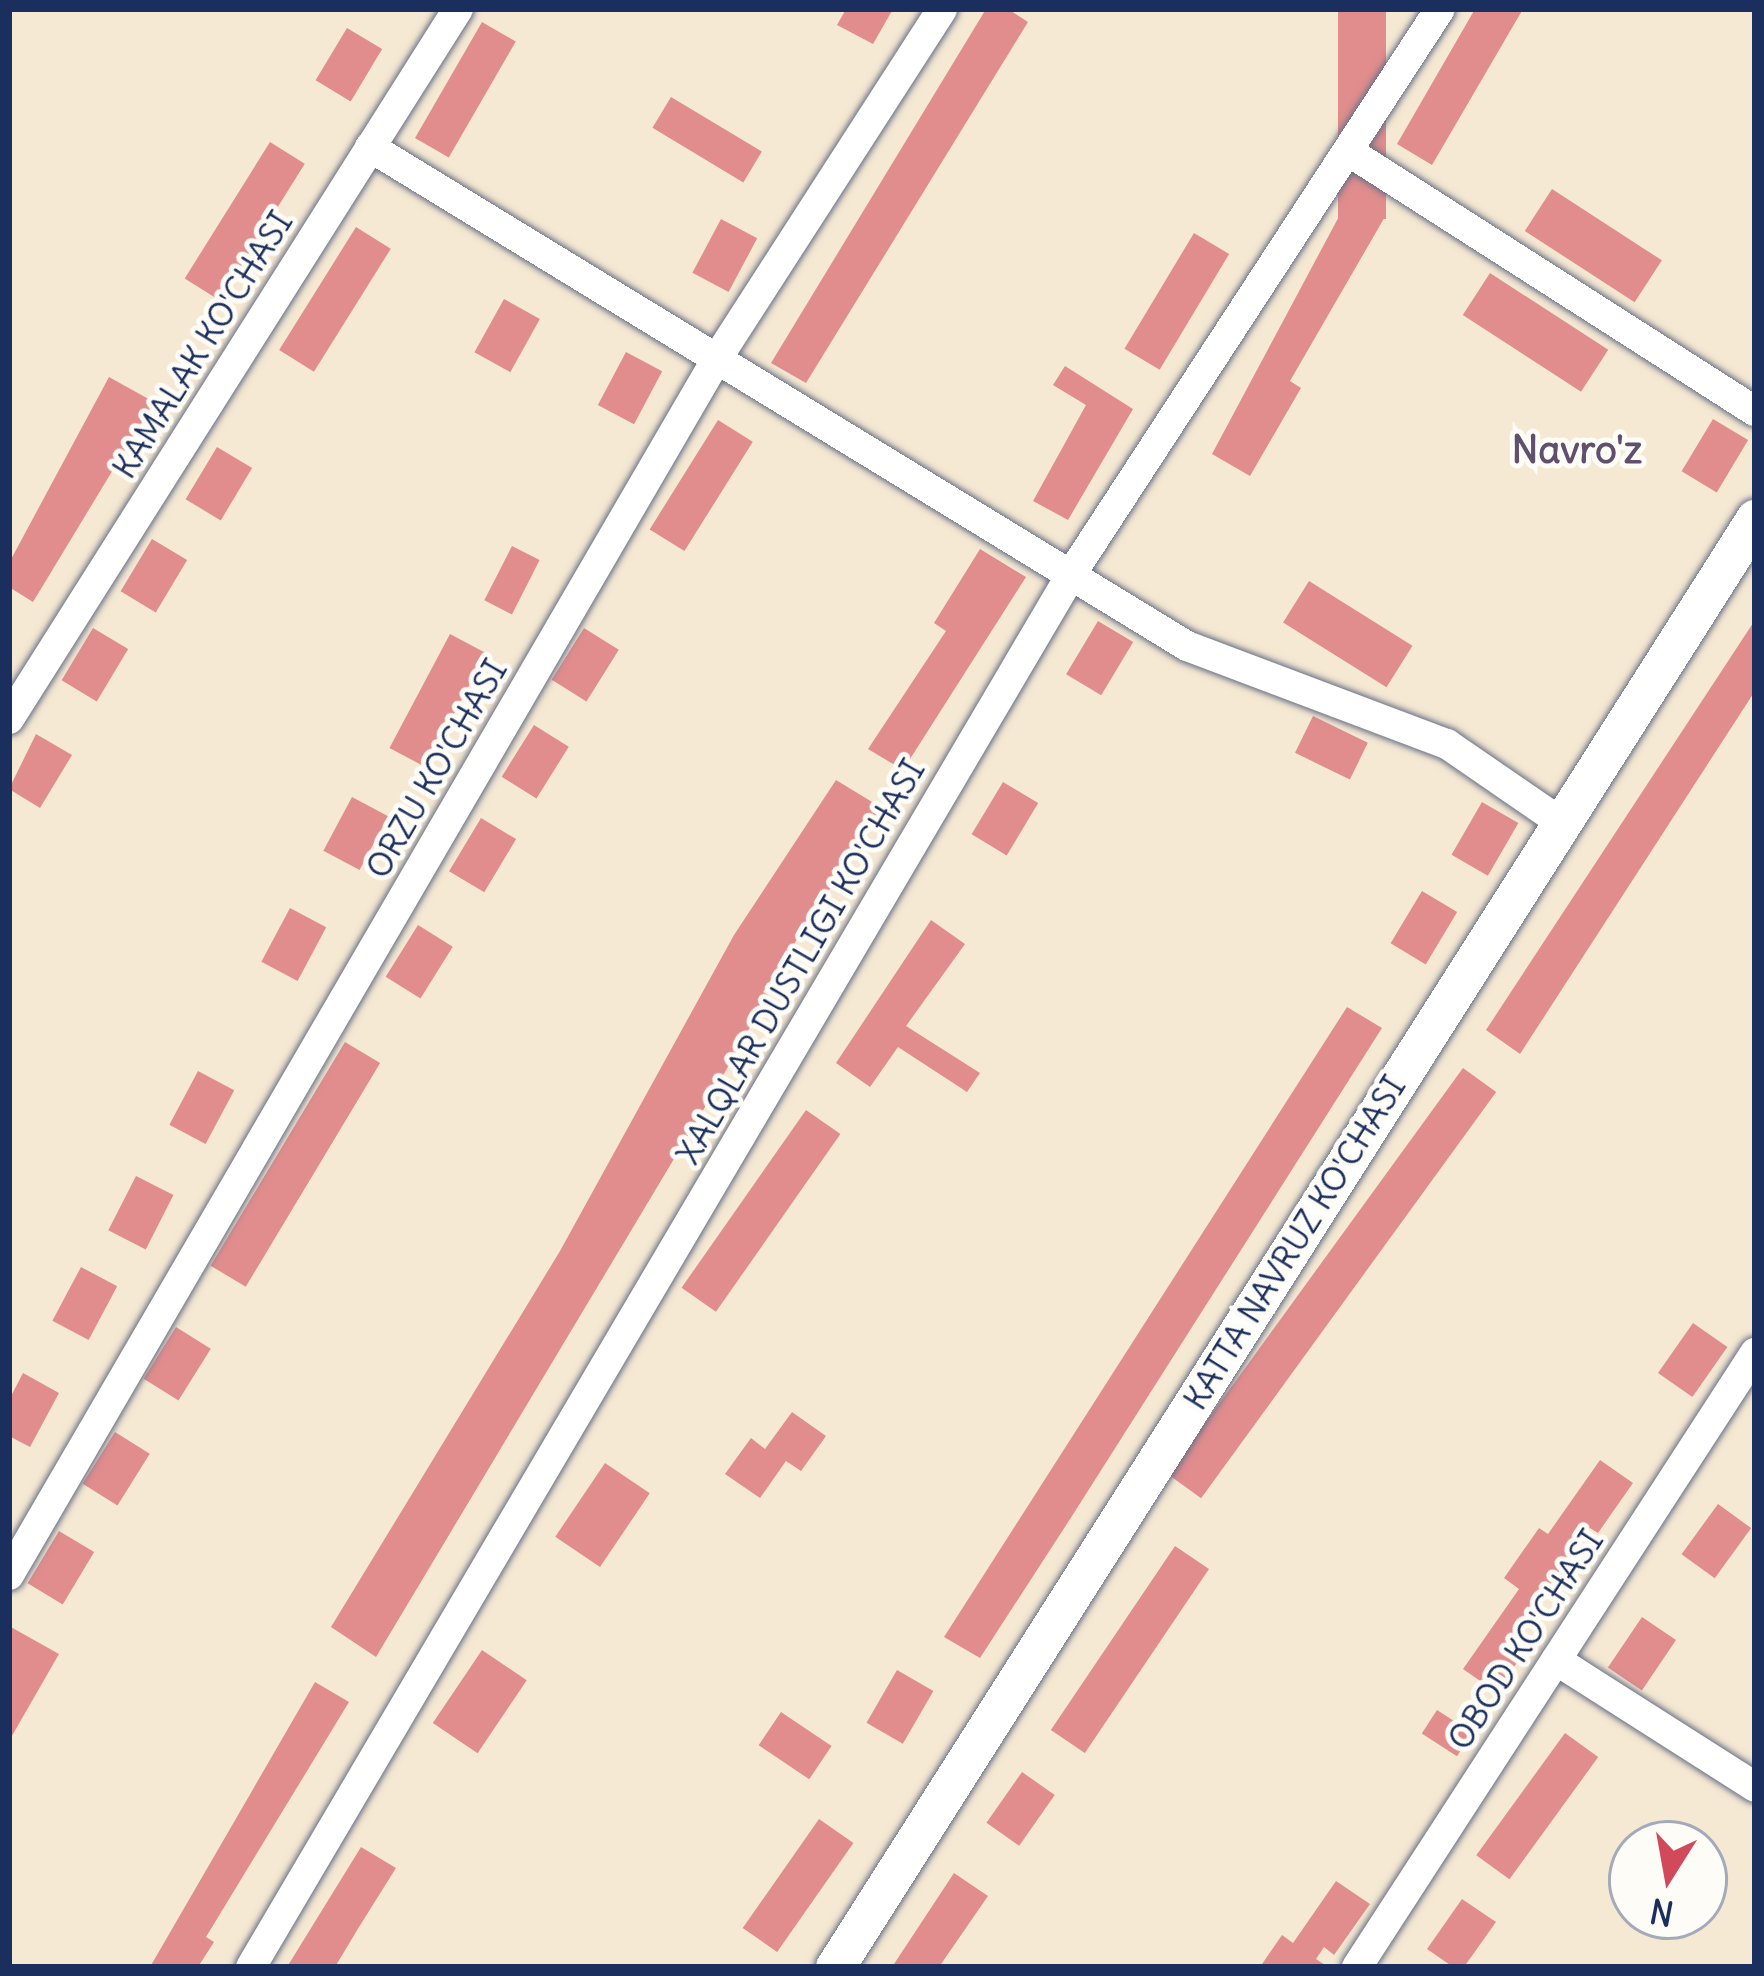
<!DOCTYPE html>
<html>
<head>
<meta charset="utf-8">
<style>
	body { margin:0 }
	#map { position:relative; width:1764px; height:1976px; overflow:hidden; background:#f6e9d3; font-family:Delius,sans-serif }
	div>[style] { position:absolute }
	.building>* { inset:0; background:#e18d8d; transform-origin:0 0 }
	.roads { filter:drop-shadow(0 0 3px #687087) drop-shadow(0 0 3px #687087) }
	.minor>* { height:30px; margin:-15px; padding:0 15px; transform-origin:15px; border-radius:15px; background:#fff }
	.tertiary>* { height:39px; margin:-19.5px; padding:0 19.5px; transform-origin:19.5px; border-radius:19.5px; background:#fff }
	span { translate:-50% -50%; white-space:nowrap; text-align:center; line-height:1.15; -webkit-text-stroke:10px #fdfcf7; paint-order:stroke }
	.street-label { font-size:33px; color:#1b2f5e }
	.quarter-label { font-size:39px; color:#60506e; font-weight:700 }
	.frame { position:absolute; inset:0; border:12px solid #1b2f5e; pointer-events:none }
	.north { position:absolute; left:1608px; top:1820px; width:120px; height:120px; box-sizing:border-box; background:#fdfcf7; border:3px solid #a3aaba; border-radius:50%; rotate:191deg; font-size:33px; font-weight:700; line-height:48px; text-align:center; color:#1b2f5e }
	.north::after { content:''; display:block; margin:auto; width:42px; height:54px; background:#d1495b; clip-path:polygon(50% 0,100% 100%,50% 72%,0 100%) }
</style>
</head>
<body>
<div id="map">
	<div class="building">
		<i style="clip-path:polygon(846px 9px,893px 9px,873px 44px,837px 25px)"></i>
		<i style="clip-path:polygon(986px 9px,1008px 9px,1028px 22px,806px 383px,771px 363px)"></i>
		<i style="left:1338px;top:9px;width:48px;height:210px"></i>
		<i style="clip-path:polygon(1475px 9px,1523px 9px,1432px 165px,1397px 144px)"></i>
		<i style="left:482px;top:22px;width:39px;height:134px;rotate:30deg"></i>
		<i style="left:347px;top:28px;width:41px;height:61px;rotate:31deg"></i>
		<i style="left:671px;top:97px;width:106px;height:36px;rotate:31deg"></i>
		<i style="left:270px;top:142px;width:41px;height:161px;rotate:32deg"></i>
		<i style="left:1552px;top:189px;width:131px;height:50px;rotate:33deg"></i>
		<i style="clip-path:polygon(1351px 194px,1386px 215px,1290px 381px,1301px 388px,1250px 476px,1212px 454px)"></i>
		<i style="left:721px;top:219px;width:41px;height:61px;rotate:28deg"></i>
		<i style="left:356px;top:227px;width:41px;height:145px;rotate:32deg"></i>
		<i style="left:1194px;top:233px;width:41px;height:135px;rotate:31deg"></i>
		<i style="left:1490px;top:273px;width:141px;height:50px;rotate:33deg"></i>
		<i style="left:504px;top:299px;width:41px;height:61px;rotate:29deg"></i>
		<i style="left:626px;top:352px;width:41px;height:60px;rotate:28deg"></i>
		<i style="clip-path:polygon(1065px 366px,1133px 409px,1068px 520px,1033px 501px,1086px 405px,1053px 385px)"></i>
		<i style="clip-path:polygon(109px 377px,154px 402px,33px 602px,9px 587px,9px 563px)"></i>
		<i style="left:1713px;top:419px;width:41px;height:61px;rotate:31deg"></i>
		<i style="left:718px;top:420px;width:41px;height:129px;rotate:32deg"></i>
		<i style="left:217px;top:447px;width:41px;height:61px;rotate:31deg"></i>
		<i style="left:152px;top:539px;width:41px;height:61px;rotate:31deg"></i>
		<i style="left:512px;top:546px;width:31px;height:61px;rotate:27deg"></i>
		<i style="clip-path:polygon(980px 549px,1026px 577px,903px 770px,868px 749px,946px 631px,934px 623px)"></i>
		<i style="left:1309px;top:581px;width:122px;height:49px;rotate:32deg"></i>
		<i style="clip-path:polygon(1755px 620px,1755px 691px,1520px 1054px,1486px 1030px)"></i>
		<i style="left:1098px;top:621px;width:41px;height:62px;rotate:31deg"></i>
		<i style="left:93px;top:628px;width:41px;height:61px;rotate:31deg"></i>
		<i style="left:584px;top:628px;width:41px;height:61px;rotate:32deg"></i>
		<i style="left:450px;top:634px;width:41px;height:129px;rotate:28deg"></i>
		<i style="left:1313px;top:716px;width:61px;height:41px;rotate:26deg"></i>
		<i style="left:534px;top:725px;width:41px;height:61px;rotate:32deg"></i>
		<i style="clip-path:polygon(36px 734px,72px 755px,40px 808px,9px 789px)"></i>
		<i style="clip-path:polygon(836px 780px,882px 808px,763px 992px,768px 995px,711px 1097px,376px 1657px,331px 1627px,560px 1251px,734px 935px)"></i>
		<i style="left:1003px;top:782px;width:41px;height:61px;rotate:31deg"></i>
		<i style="left:352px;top:797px;width:41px;height:61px;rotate:28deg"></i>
		<i style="left:1482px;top:802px;width:42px;height:61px;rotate:30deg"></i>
		<i style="left:481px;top:818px;width:41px;height:62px;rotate:31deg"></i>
		<i style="left:1422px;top:891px;width:41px;height:61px;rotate:31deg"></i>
		<i style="left:290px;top:908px;width:41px;height:61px;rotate:28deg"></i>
		<i style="clip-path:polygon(931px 920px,965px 944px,906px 1026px,980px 1073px,967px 1092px,898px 1047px,870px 1087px,836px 1063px)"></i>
		<i style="left:418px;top:925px;width:41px;height:61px;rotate:32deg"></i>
		<i style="clip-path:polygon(1347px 1007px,1382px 1028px,1072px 1516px,980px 1658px,944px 1637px)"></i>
		<i style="left:345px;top:1042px;width:41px;height:261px;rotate:31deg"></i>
		<i style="left:1463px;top:1068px;width:41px;height:502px;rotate:36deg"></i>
		<i style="left:198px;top:1071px;width:41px;height:61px;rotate:28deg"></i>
		<i style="left:806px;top:1110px;width:42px;height:217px;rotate:35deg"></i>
		<i style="left:136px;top:1176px;width:42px;height:61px;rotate:27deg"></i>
		<i style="left:81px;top:1267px;width:41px;height:61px;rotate:28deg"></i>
		<i style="left:1693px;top:1323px;width:42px;height:61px;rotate:35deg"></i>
		<i style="left:176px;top:1327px;width:41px;height:61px;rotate:32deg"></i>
		<i style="clip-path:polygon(23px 1373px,59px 1393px,30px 1447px,9px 1436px,9px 1400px)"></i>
		<i style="clip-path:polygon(792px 1412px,826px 1436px,801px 1471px,786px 1461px,760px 1498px,725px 1474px,751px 1438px,765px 1449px)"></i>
		<i style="left:115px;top:1432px;width:41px;height:61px;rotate:32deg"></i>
		<i style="clip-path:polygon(1600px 1460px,1633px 1483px,1598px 1533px,1590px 1528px,1516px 1632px,1532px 1642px,1496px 1692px,1463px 1669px,1519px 1589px,1504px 1578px,1539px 1528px,1548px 1534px)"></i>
		<i style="left:605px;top:1463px;width:54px;height:89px;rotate:34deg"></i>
		<i style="left:1718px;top:1504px;width:41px;height:62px;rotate:36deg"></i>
		<i style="left:59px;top:1531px;width:41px;height:61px;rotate:31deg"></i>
		<i style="left:1175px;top:1546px;width:41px;height:222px;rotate:34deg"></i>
		<i style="left:1642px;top:1617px;width:41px;height:61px;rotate:34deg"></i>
		<i style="clip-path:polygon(9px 1626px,59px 1654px,9px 1741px)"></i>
		<i style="left:482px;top:1650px;width:54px;height:88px;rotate:34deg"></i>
		<i style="left:897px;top:1670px;width:42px;height:61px;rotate:30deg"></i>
		<i style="clip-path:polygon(315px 1682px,349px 1702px,206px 1937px,214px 1942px,198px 1967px,150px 1967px)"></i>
		<i style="left:1437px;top:1710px;width:42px;height:28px;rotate:33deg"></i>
		<i style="left:781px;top:1712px;width:61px;height:40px;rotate:34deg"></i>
		<i style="left:1565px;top:1733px;width:41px;height:151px;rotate:36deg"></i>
		<i style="left:1022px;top:1772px;width:40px;height:62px;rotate:35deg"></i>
		<i style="left:819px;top:1819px;width:42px;height:133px;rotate:35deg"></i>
		<i style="clip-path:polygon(361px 1847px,396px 1868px,359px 1927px,335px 1967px,287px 1967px)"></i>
		<i style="clip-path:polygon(954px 1873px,988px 1896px,939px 1967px,892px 1967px)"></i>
		<i style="clip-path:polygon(1336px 1881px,1370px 1904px,1334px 1955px,1324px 1947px,1316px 1959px,1328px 1967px,1260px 1967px,1282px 1935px,1293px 1943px)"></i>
		<i style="clip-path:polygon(1462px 1899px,1496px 1922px,1464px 1967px,1453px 1967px,1427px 1949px)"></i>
	</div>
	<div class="roads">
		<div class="minor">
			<i style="left:370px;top:147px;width:957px;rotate:31.42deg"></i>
			<i style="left:1187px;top:646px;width:278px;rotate:20.7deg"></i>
			<i style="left:1447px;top:744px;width:140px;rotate:34.5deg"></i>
			<i style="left:1348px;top:151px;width:483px;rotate:32.6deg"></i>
			<i style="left:9px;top:719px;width:840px;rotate:-57.69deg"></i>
			<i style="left:9px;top:1575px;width:1409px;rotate:-59.8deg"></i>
			<i style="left:718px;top:357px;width:414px;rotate:-57.2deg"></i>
			<i style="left:1556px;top:1660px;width:236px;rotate:32.5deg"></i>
			<i style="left:251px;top:1967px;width:1618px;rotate:-59.5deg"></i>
			<i style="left:1072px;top:573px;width:673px;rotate:-56.88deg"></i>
			<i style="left:1357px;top:1967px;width:732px;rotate:-57.05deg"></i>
		</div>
		<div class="tertiary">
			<i style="left:835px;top:1967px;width:1716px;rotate:-57.57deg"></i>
		</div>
	</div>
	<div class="street-label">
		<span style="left:203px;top:345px;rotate:-58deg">KAMALAK KO'CHASI</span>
		<span style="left:437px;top:769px;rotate:-60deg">ORZU KO'CHASI</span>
		<span style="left:801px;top:962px;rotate:-60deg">XALQLAR DUSTLIGI KO'CHASI</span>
		<span style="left:1295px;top:1243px;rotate:-58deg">KATTA NAVRUZ KO'CHASI</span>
		<span style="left:1526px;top:1640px;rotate:-57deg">OBOD KO'CHASI</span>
	</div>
	<div class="quarter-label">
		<span style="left:1577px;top:450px">Navro'z</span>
	</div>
	<div class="frame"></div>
	<div class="north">N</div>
</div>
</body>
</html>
